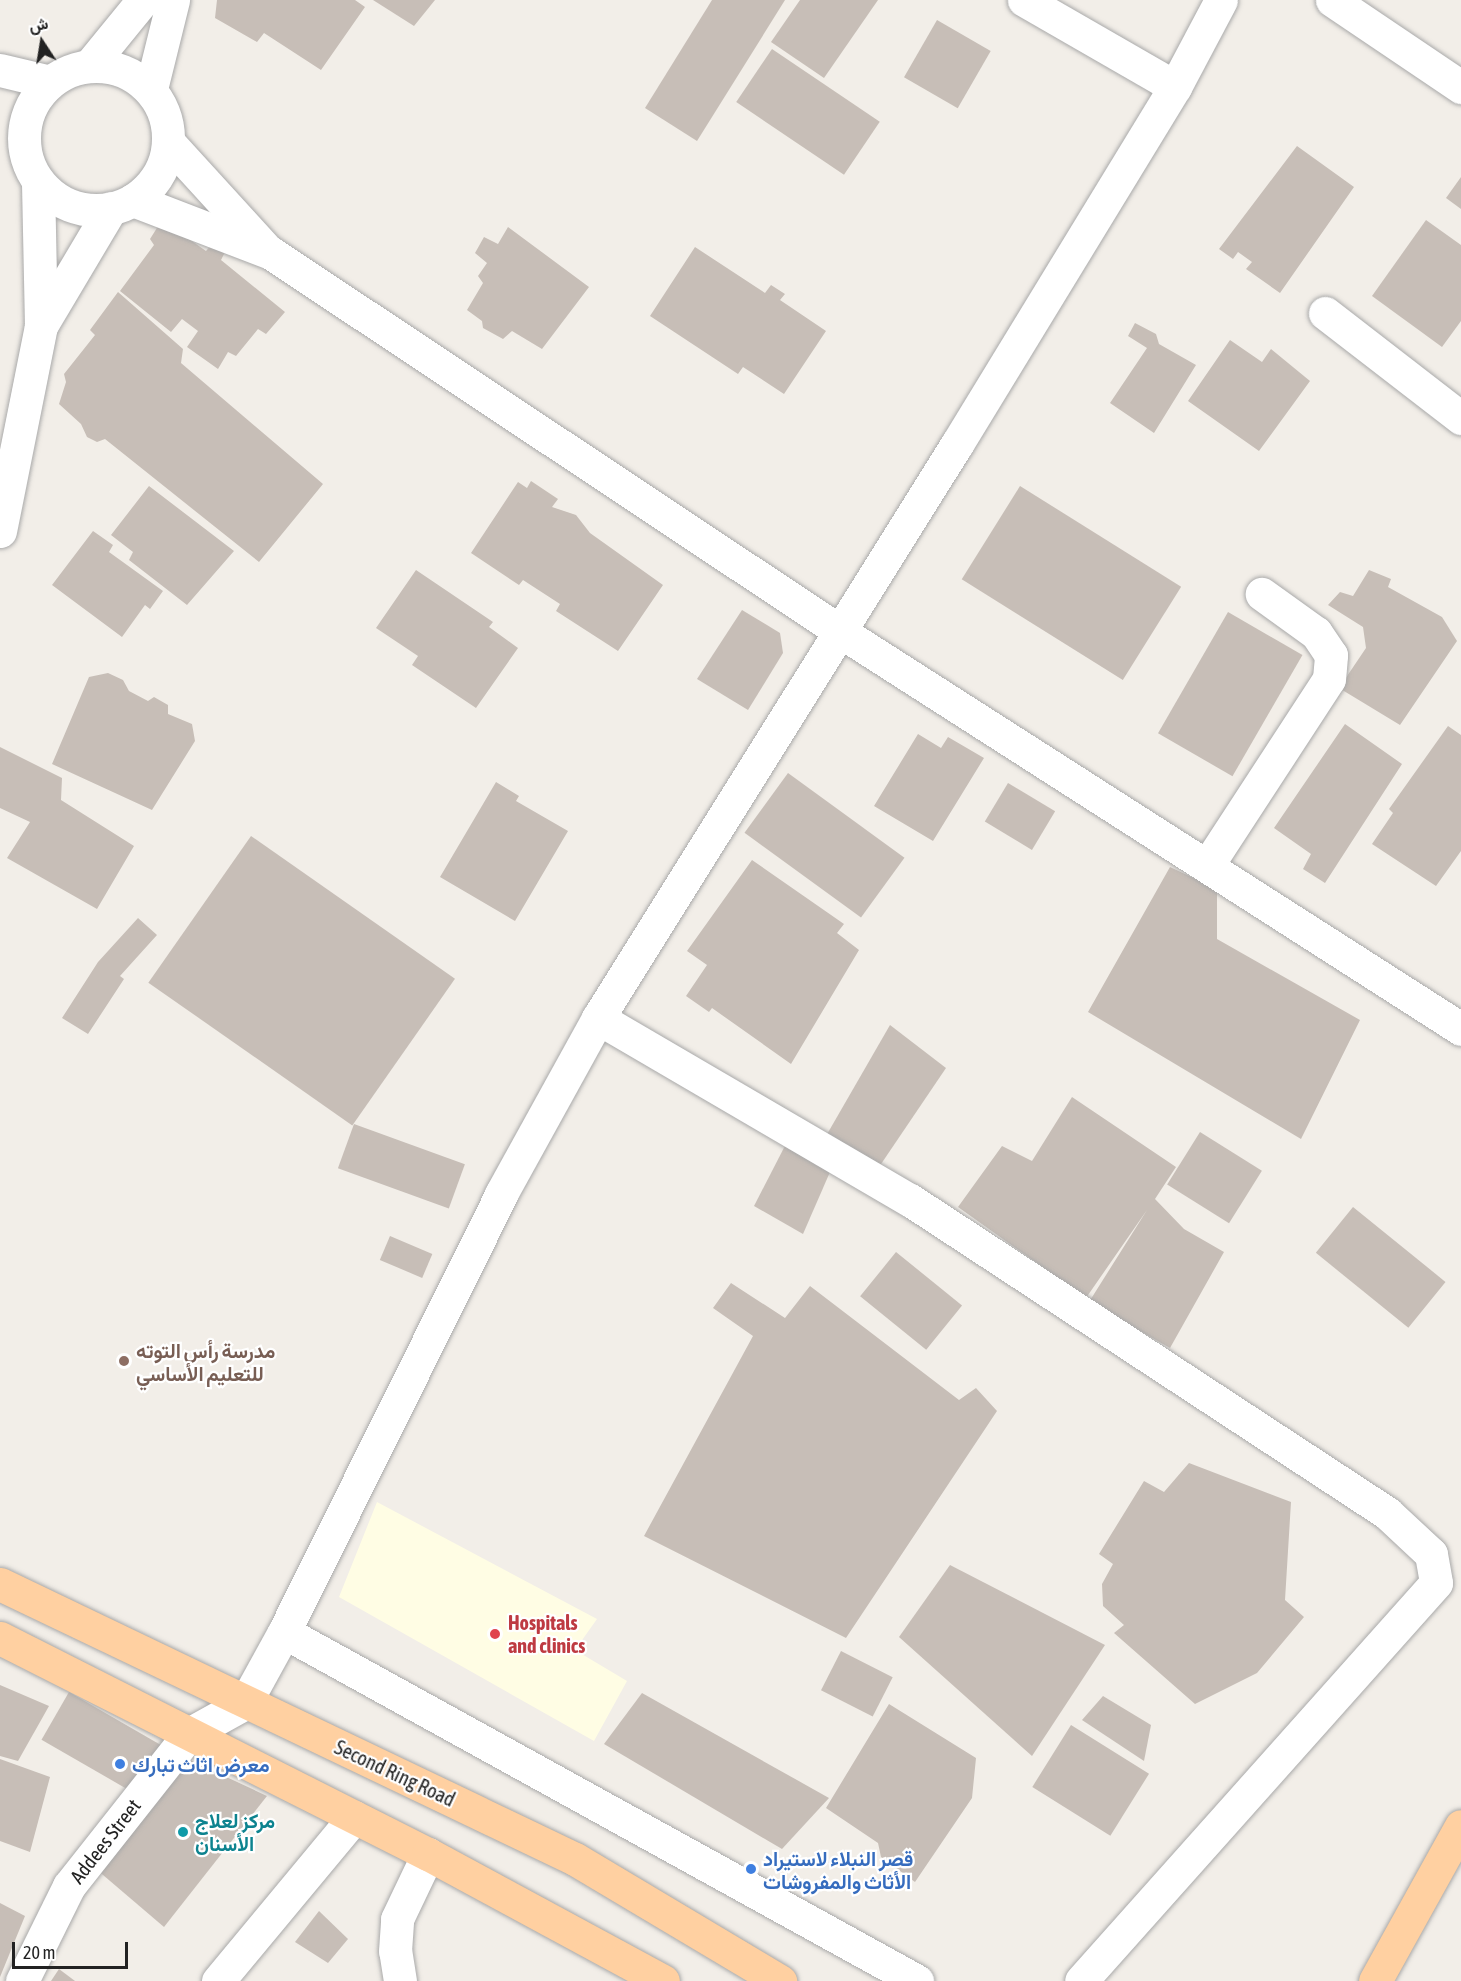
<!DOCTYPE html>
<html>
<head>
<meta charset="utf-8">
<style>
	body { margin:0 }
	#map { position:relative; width:1461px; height:1981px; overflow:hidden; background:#f2eee8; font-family:"Asap Condensed",Vazirmatn,sans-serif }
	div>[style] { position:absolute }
	.education>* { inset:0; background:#fffde4 }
	.building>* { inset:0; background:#c7beb7; transform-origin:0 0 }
	.roads { filter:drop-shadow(0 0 2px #a9a9a9) drop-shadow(0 0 2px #a9a9a9) }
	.minor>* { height:33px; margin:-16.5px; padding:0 16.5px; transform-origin:16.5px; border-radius:16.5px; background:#fff }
	.tertiary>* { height:33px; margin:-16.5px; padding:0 16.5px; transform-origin:16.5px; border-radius:16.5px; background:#fff }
	.tertiary>.ring { margin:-16.5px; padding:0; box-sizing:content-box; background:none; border:33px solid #fff; border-radius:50% }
	.primary>* { height:33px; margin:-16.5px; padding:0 16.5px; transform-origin:16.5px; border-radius:16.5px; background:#ffd0a1 }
	.dots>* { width:16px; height:16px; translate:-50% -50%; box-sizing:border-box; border:3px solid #fff; border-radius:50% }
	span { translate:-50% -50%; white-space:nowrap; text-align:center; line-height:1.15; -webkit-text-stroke:4.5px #fff; paint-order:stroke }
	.education-label { font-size:20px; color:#785e54; font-weight:700 }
	.left { translate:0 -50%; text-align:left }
	.health-label { font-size:20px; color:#be3a42; font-weight:700 }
	.shop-label { font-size:20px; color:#366cbe; font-weight:700 }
	.street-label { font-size:20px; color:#222 }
	.culture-label { font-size:20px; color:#0d838f; font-weight:700 }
	.north { position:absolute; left:12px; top:12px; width:60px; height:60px; -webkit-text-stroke:4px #fff; paint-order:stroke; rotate:348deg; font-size:16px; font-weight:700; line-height:24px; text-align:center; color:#222 }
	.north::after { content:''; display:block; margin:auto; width:21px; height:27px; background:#222; clip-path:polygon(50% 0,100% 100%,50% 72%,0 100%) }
	.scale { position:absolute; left:12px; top:1942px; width:116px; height:27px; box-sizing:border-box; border:3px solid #222; border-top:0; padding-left:8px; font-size:18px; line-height:21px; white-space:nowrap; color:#222; -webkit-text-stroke:4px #fff; paint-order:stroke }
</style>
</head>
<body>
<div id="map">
	<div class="education">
		<i style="clip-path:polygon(377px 1502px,597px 1619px,575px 1650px,627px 1681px,594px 1741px,339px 1597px)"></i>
	</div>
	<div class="building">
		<i style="clip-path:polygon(217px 0,355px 0,365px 7px,321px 70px,264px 33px,257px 42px,215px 18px)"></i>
		<i style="clip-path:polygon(373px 0,435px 0,414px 26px)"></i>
		<i style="clip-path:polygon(712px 0,785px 0,697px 141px,645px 108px)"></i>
		<i style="clip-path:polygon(800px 0,878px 0,824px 78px,771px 42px)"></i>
		<i style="left:937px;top:20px;width:62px;height:66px;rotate:30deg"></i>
		<i style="left:772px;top:49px;width:130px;height:64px;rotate:34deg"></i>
		<i style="clip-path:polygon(1297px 146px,1354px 187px,1280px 293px,1246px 269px,1252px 262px,1238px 252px,1233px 259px,1219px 249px)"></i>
		<i style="clip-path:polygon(1461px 177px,1461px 209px,1446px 198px)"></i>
		<i style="clip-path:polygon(162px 220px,206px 251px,213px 243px,225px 252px,221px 260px,285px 312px,266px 334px,258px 329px,236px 356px,228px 352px,218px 369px,187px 347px,198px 331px,182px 319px,171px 332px,120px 291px,154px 245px,150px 239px)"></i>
		<i style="clip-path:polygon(1426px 220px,1461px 245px,1461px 321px,1442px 347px,1372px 296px)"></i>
		<i style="clip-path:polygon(508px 227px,589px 287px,542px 349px,512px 331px,503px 339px,483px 328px,482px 321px,467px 310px,483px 283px,478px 276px,487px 263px,475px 253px,484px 237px,498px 244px)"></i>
		<i style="clip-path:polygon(695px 247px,765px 293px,771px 285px,785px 294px,780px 300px,826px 331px,784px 394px,743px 367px,738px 374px,650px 316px)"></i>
		<i style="clip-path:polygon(118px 292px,183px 349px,181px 363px,323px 484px,259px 562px,105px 439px,97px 442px,87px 437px,81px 424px,59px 404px,66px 382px,64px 374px,95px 335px,90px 330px)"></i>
		<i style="clip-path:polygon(1135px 323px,1156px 334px,1159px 344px,1196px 365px,1154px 433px,1110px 403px,1147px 348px,1128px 336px)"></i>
		<i style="clip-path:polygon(1230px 340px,1262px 362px,1271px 349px,1310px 381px,1259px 451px,1188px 401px)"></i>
		<i style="clip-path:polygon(531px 481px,558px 499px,552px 507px,576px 515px,590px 533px,663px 585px,618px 651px,556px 611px,560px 604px,523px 580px,519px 585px,471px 553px,518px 482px,527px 488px)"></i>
		<i style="clip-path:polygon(149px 486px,234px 551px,187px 605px,129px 560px,133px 552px,111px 535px)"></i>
		<i style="left:1020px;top:486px;width:190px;height:110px;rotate:32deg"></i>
		<i style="clip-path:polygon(93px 531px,113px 545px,109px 552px,163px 591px,150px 609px,145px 605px,122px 637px,52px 585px)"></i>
		<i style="clip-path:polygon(416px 570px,493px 622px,489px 627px,518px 648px,476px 708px,412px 665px,418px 656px,376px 628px)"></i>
		<i style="clip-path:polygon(1369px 570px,1391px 579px,1388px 587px,1442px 617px,1457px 641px,1400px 725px,1339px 688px,1366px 648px,1363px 627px,1328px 605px,1340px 592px,1353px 596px)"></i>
		<i style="clip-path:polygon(742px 610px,780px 633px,783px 653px,748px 710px,697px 679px)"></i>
		<i style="left:1228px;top:612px;width:86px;height:140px;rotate:30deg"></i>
		<i style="clip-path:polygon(108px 673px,123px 680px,129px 691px,148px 701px,154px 697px,168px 705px,168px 714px,192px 724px,195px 741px,152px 810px,52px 764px,89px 677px)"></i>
		<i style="clip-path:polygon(1345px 724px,1402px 764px,1325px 883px,1303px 869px,1311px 854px,1274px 828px)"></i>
		<i style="clip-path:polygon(1448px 726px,1461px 735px,1461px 851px,1436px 886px,1372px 844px,1393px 813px,1389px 809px)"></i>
		<i style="clip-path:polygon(918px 734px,941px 748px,948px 737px,984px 758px,933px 841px,874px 806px)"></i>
		<i style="clip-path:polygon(0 747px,62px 778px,61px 800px,134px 846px,97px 909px,7px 858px,30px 822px,0 808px)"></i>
		<i style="left:788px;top:773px;width:144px;height:74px;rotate:36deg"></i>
		<i style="clip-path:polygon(496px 782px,519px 796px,516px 801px,568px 831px,515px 921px,440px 877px)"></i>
		<i style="left:1008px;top:783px;width:55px;height:45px;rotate:31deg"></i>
		<i style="left:251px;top:836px;width:249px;height:179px;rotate:35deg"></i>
		<i style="clip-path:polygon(752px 860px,844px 924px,837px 933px,859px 950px,791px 1064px,712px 1008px,709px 1012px,686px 996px,707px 965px,687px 951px)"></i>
		<i style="clip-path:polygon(1170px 867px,1217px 889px,1217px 939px,1360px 1020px,1301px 1139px,1088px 1012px)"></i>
		<i style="clip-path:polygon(138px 918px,157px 935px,120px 976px,124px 979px,88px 1034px,62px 1018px,98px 962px)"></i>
		<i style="clip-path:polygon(890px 1025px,946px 1068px,877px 1170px,826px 1136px)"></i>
		<i style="clip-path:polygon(1072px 1097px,1176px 1167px,1155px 1199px,1184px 1229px,1224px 1252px,1170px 1348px,1089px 1302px,1147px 1210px,1086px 1298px,958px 1207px,1002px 1146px,1032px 1161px)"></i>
		<i style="left:354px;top:1124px;width:118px;height:47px;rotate:20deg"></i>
		<i style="left:1200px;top:1132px;width:73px;height:62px;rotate:32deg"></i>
		<i style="clip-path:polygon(789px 1138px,830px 1172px,803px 1234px,754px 1206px)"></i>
		<i style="left:1353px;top:1207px;width:119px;height:59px;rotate:39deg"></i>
		<i style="left:390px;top:1236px;width:46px;height:26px;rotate:23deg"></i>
		<i style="left:896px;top:1252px;width:85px;height:57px;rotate:39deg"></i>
		<i style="clip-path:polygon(731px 1283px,785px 1318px,810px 1286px,959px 1400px,976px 1388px,997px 1411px,846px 1638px,644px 1536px,753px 1336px,713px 1308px)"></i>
		<i style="clip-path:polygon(1189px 1463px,1291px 1502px,1285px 1600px,1304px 1617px,1257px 1673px,1195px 1704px,1114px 1633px,1124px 1625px,1103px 1606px,1102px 1584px,1113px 1564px,1099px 1554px,1144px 1481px,1164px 1492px)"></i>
		<i style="clip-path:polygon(950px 1565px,1105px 1645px,1032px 1756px,899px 1637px)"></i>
		<i style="left:841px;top:1651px;width:58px;height:44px;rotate:27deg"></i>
		<i style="clip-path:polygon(0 1685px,49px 1706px,18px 1761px,0 1756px)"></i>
		<i style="left:69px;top:1692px;width:113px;height:55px;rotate:30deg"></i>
		<i style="clip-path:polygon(642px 1693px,829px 1798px,782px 1849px,604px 1744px)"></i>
		<i style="clip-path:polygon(1103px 1696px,1151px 1725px,1144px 1761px,1082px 1720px)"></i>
		<i style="clip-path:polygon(889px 1704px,976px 1758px,972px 1798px,915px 1882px,881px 1857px,878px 1843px,826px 1808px)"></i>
		<i style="left:1071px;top:1725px;width:92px;height:73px;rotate:32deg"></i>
		<i style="clip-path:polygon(0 1759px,50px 1777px,30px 1852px,0 1841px)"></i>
		<i style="clip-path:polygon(190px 1760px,267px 1796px,164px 1927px,96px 1869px)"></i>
		<i style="clip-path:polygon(0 1903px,25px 1916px,0 1977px)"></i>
		<i style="clip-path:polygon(319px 1911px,348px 1939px,328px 1963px,295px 1942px)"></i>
		<i style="clip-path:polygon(59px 1969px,75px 1981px,51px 1981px)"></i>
	</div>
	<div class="roads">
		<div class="minor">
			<i style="left:1024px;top:0;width:174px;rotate:29.9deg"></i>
			<i style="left:1332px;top:0;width:156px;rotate:34deg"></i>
			<i style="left:1325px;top:313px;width:172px;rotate:37.7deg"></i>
			<i style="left:1207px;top:866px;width:223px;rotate:-56.9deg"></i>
			<i style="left:1329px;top:679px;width:24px;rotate:-85deg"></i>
			<i style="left:1331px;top:655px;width:27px;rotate:-124deg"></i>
			<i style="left:1316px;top:633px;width:67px;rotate:-144.2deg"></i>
			<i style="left:598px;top:1018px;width:361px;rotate:30.3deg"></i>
			<i style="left:910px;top:1200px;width:571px;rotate:33.27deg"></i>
			<i style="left:1387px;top:1513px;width:60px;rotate:43deg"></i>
			<i style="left:1431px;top:1554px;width:29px;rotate:80deg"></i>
			<i style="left:1436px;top:1583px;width:533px;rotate:131.73deg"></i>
			<i style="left:284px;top:1632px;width:723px;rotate:28.87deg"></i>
			<i style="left:22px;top:1981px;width:106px;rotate:-63.7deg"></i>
			<i style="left:69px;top:1886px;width:194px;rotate:-51.7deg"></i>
			<i style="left:189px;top:1734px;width:64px;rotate:-29deg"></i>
			<i style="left:245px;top:1703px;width:81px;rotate:-61.2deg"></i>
			<i style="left:284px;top:1632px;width:489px;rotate:-63.6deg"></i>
			<i style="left:501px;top:1194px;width:201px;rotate:-61.1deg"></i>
			<i style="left:598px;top:1018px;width:677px;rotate:-57.98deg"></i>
			<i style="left:957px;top:444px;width:418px;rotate:-58.6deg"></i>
			<i style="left:1175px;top:87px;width:98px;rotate:-62.1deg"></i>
			<i style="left:218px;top:1981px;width:213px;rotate:-50.3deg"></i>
			<i style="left:400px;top:1981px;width:30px;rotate:-99deg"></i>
			<i style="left:395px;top:1951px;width:32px;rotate:-86deg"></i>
			<i style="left:397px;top:1919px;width:72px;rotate:-64.5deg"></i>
		</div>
		<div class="tertiary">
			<i style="left:90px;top:65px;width:84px;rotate:-50.8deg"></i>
			<i class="ring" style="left:24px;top:66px;width:111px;height:111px"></i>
			<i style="left:0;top:70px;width:51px;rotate:13.5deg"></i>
			<i style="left:151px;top:89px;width:92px;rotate:-76.1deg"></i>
			<i style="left:169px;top:143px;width:142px;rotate:47.6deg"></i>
			<i style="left:133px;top:200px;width:148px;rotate:21deg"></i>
			<i style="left:271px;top:253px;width:685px;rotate:33.62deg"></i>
			<i style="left:841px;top:632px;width:736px;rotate:32.63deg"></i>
			<i style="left:41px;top:326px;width:137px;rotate:-59.3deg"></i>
			<i style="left:0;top:531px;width:209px;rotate:-78.7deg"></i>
			<i style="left:41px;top:326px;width:144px;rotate:-91.2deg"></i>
		</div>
		<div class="primary">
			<i style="left:0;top:1584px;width:637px;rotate:25.56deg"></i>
			<i style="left:575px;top:1859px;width:239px;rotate:30.8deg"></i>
			<i style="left:0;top:1638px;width:479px;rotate:26.8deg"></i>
			<i style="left:428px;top:1854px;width:267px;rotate:28.4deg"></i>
			<i style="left:1375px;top:1981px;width:177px;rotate:-61deg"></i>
		</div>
	</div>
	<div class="dots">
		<i style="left:124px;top:1361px;background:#8d6e63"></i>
		<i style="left:495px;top:1634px;background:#e0444e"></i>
		<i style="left:120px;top:1764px;background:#3f7fe0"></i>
		<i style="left:183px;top:1832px;background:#0f9aa8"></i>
		<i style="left:751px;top:1869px;background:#3f7fe0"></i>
	</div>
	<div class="education-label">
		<span class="left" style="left:136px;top:1362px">مدرسة رأس التوته<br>للتعليم الأساسي</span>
	</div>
	<div class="health-label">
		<span class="left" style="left:508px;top:1634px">Hospitals<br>and clinics</span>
	</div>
	<div class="shop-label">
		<span class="left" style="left:132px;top:1764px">معرض اثاث تبارك</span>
		<span class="left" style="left:763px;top:1870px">قصر النبلاء ﻻستيراد<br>اﻷثاث والمفروشات</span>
	</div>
	<div class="street-label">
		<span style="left:395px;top:1773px;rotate:25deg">Second Ring Road</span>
		<span style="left:105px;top:1841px;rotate:-52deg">Addees Street</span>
	</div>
	<div class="culture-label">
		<span class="left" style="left:195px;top:1832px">مركز لعلاج<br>الأسنان</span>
	</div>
	<div class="north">ش</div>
	<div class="scale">20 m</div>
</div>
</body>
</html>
